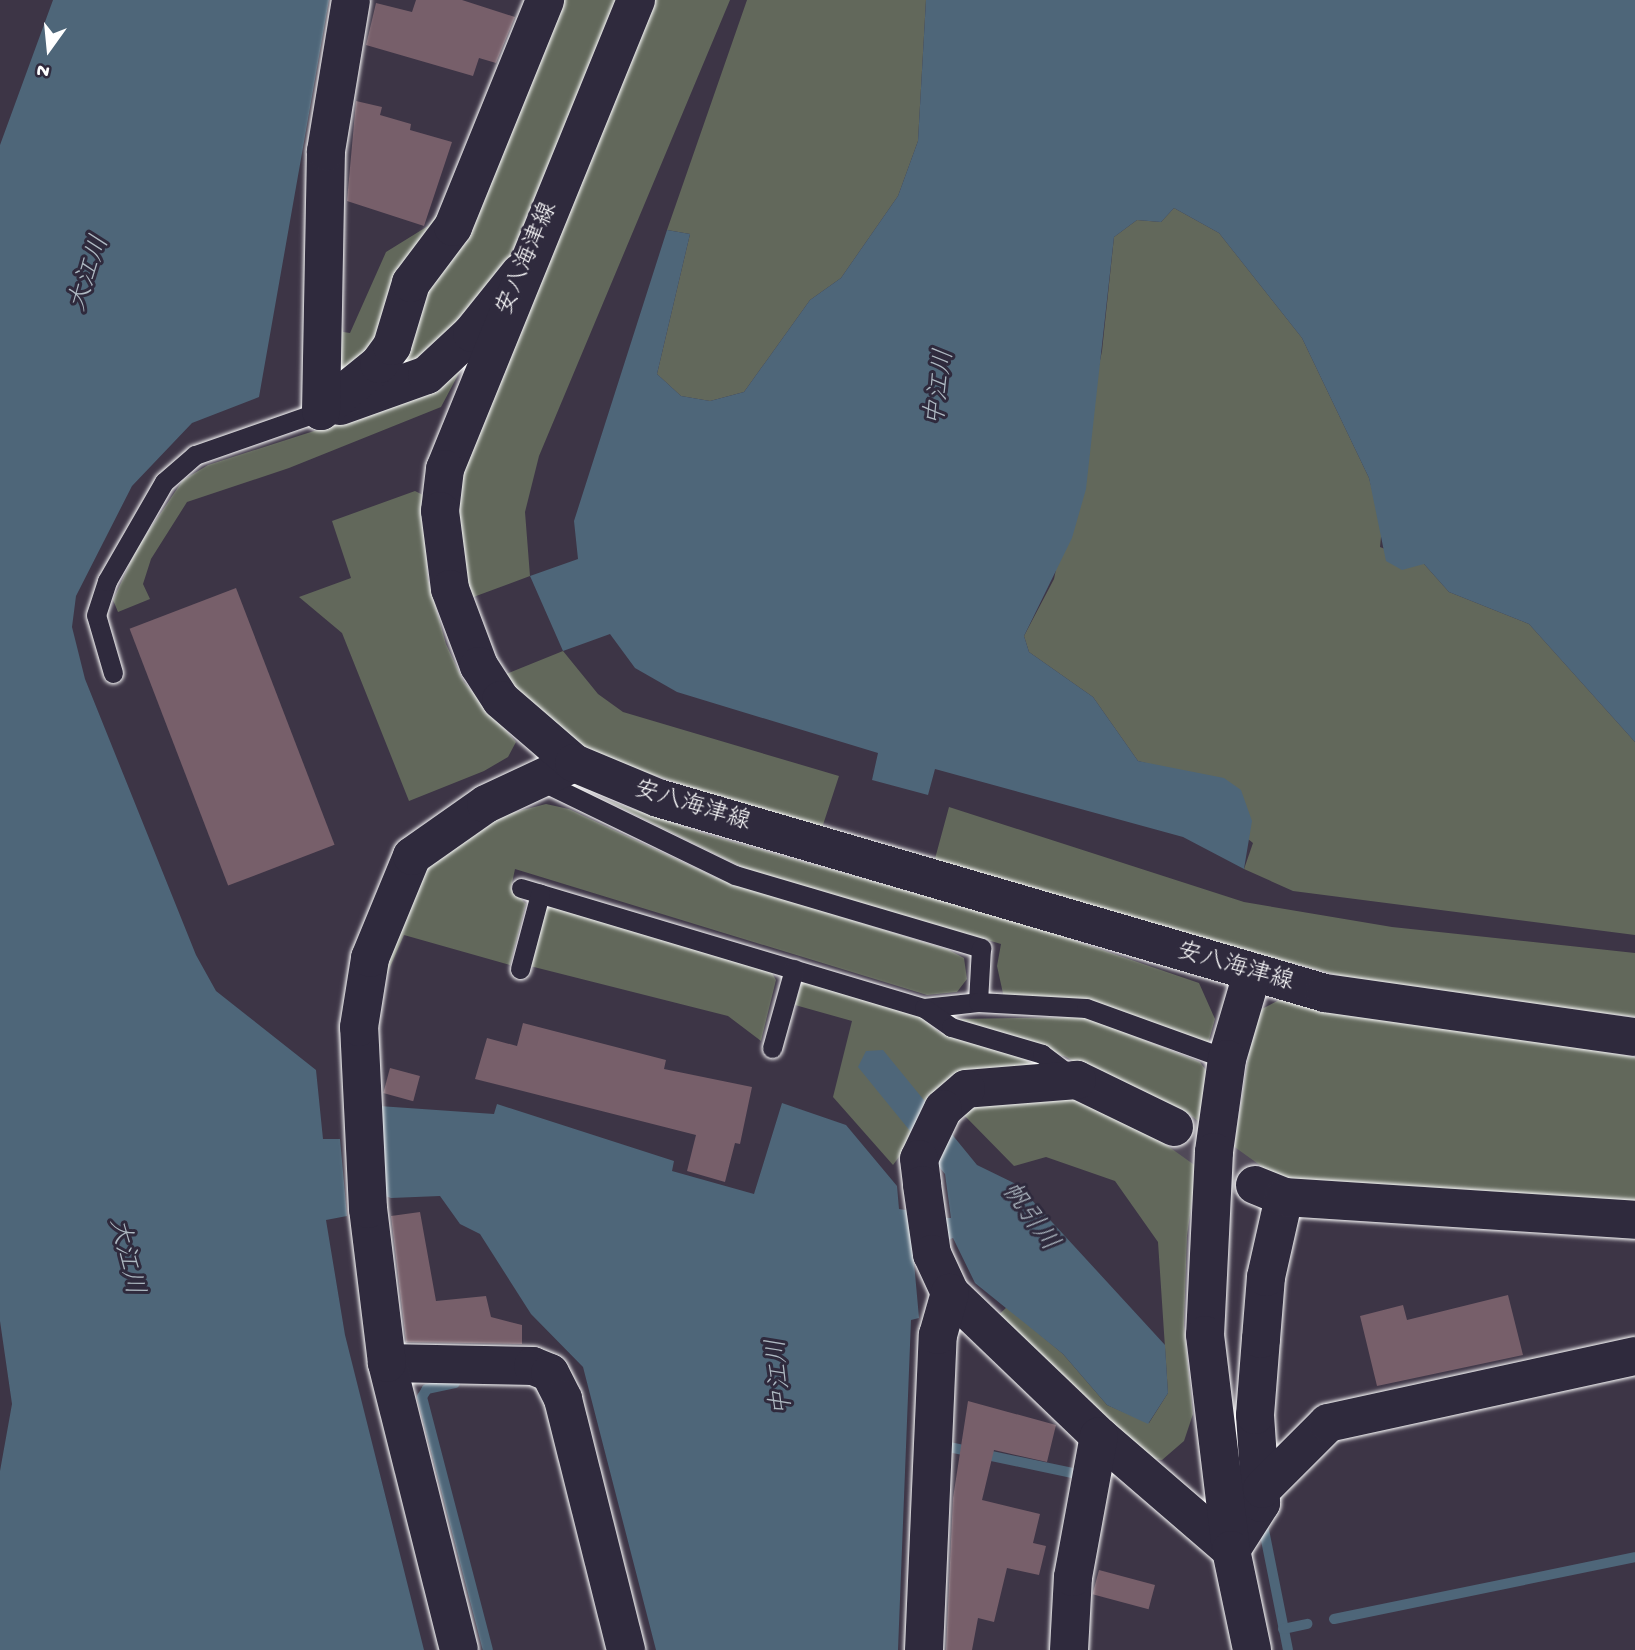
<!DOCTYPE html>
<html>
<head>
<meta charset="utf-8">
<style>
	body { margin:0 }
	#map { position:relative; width:1635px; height:1650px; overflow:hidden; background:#3d3546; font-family:"Gochi Hand","Klee One",sans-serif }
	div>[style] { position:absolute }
	.green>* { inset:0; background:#62685b }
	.water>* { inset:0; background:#4e6679 }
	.stream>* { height:10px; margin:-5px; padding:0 5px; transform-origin:5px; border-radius:5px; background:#4e6679 }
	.building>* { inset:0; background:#775f6a; transform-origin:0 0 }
	.street-tunnel>* { height:38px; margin-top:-19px; transform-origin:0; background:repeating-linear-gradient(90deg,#504958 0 38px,transparent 0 57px) }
	.roads { filter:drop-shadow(0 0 2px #fff) drop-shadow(0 0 2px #fff) }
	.lane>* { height:19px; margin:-9.5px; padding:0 9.5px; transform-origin:9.5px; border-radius:9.5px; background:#2f2a3d }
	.street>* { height:38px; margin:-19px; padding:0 19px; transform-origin:19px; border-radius:19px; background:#2f2a3d }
	.secondary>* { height:38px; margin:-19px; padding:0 19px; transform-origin:19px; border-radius:19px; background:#2f2a3d }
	span { translate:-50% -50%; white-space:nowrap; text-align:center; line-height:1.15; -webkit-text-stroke:6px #2f2a3d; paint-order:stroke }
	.street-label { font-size:24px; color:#fff }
	.water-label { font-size:26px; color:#afbac3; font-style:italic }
	.north { position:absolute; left:14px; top:14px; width:70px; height:70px; -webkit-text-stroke:5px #2f2a3d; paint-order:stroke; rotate:195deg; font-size:19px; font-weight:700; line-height:28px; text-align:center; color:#fff }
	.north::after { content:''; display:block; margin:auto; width:24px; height:32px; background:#fff; clip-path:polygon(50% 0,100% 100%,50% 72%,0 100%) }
</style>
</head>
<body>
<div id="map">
	<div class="green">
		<i style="clip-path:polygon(552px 0,618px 0,510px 261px,425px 357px,398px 375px,384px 367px)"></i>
		<i style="clip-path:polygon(653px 0,730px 0,539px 456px,525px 512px,530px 576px,468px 599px,457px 557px,460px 484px,470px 445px)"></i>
		<i style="clip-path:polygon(747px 0,926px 0,918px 141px,898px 196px,841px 278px,810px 300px,744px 392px,710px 401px,681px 396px,657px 374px,690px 234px,667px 230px)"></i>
		<i style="clip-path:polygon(453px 194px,384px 339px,352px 370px,342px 368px,335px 359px,335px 293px,343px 332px,350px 333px,386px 252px,428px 226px)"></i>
		<i style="clip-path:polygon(1174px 208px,1219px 233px,1302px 338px,1369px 478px,1382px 527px,1380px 547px,1424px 564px,1449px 592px,1529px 624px,1635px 742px,1635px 935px,1293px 891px,1244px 869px,1253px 843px,1157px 766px,1138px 761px,1093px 697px,1029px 652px,1024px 636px,1054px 579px,1102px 351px,1114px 237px,1137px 220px,1161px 222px)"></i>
		<i style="clip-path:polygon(468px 356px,441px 407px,289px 468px,187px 502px,151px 559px,143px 584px,150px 599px,118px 612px,113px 600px,137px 548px,183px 480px,208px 465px,420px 397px)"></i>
		<i style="clip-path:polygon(415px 491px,423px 495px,428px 579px,446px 644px,464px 682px,516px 742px,508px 757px,484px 771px,409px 801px,342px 633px,299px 597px,351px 578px,332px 521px)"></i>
		<i style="clip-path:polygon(563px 651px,598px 694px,623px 712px,839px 776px,821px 831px,591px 754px,522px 697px,506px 674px)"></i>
		<i style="clip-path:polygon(601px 798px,709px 835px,1038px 928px,1199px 983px,1215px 1019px,1208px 1044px,1004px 998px,997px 966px,1001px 944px,750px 871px)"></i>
		<i style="clip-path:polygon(546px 804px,569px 809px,721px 880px,949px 950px,964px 958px,967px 979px,957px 992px,927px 995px,515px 869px,511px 888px,526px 904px,510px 965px,404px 935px,376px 999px,422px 861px,491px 818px)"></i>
		<i style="clip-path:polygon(949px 807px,1244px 902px,1392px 927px,1635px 953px,1635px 1017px,1378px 986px,933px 866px)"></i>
		<i style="clip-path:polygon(555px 905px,769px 968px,776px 980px,761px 1041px,728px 1016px,530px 966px,541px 910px)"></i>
		<i style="clip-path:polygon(803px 978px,912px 1009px,939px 1032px,1020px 1055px,1034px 1066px,914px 1137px,893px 1165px,833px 1097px,852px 1021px,795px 1005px)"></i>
		<i style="clip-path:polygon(1279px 1000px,1635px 1057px,1635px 1208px,1273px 1178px,1250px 1159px,1231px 1166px,1253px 1028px,1262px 1009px)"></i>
		<i style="clip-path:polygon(1086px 1017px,1200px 1062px,1210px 1076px,1187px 1236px,1184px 1325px,1193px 1414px,1184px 1441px,1162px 1460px,1140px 1457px,993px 1320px,1007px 1307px,1063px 1354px,1107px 1405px,1149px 1423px,1168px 1393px,1158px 1242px,1115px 1181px,1046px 1157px,1014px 1166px,963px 1114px,969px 1099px,1061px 1091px,1165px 1116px,1066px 1057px,957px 1019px)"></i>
	</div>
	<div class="water">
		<i style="clip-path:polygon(53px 0,329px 0,259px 397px,192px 423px,132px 486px,76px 596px,72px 627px,85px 679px,196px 955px,216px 991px,316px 1070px,323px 1139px,340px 1139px,347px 1216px,326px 1220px,345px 1335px,424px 1650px,0 1650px,0 1471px,12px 1404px,0 1321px,0 145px)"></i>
		<i style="clip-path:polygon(926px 0,1635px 0,1635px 742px,1529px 624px,1449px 592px,1424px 564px,1402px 570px,1386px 561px,1369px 478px,1302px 338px,1219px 233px,1174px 208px,1161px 222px,1137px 220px,1114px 237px,1086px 489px,1072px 538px,1024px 636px,1029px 652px,1093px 697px,1138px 761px,1224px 778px,1241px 790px,1252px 821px,1244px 869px,1183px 837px,935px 769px,928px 795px,872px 780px,878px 753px,677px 692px,635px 668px,610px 634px,563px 651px,530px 576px,578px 559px,574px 521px,667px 230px,690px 234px,657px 374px,681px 396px,710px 401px,744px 392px,810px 300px,841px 278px,898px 196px,918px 141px)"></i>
		<i style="clip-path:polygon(883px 1050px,977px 1165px,1018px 1185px,1165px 1345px,1168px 1393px,1148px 1424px,1107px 1405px,1063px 1354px,975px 1283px,953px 1238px,941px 1242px,935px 1218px,951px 1218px,945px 1174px,858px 1067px,866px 1051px)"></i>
		<i style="clip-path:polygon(782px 1103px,846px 1125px,897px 1186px,899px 1209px,919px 1212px,913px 1251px,919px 1318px,911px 1320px,898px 1650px,656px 1650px,583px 1367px,531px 1314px,480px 1234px,460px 1224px,440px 1196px,391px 1198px,376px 1193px,379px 1106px,494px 1114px,497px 1104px,674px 1161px,672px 1171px,754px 1194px)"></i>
	</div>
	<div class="stream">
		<i style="left:455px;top:1383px;width:29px;rotate:168deg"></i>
		<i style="left:427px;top:1389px;width:9px;rotate:122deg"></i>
		<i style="left:422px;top:1397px;width:261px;rotate:75.4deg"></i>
		<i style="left:949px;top:1447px;width:131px;rotate:11.9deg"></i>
		<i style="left:1263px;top:1525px;width:127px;rotate:78.7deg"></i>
		<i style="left:1334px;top:1619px;width:307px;rotate:-11.6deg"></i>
		<i style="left:1283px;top:1629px;width:25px;rotate:-12deg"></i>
	</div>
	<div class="building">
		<i style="clip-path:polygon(416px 0,462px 0,515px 17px,496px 63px,479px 58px,473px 76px,366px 45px,376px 3px,412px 12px)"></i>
		<i style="clip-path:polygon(356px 101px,382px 107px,380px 115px,411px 124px,410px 130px,452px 142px,424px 226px,347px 201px)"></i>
		<i style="left:236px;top:588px;width:275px;height:114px;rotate:69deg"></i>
		<i style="clip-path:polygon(523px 1023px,666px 1060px,664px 1069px,752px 1087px,740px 1144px,735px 1143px,725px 1182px,687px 1171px,696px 1135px,475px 1079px,487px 1038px,517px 1046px)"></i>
		<i style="left:390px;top:1068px;width:31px;height:26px;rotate:15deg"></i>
		<i style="clip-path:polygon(420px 1212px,436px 1301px,486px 1296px,491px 1317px,522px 1325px,522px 1344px,406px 1342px,391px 1216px)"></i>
		<i style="clip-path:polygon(1508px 1295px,1523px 1355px,1377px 1386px,1360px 1316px,1403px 1305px,1407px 1320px)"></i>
		<i style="clip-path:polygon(968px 1401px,1056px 1425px,1047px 1462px,994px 1450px,982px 1500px,1040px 1514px,1033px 1543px,1046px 1546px,1039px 1575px,1007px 1568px,994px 1622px,978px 1618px,972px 1650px,946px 1650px,953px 1498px)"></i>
		<i style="left:1099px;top:1570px;width:58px;height:25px;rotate:15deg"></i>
	</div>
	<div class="street-tunnel">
		<i style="left:1174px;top:1127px;width:100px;rotate:35.6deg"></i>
	</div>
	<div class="roads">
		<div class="lane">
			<i style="left:113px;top:673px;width:60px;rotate:-106.3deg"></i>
			<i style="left:96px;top:615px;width:36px;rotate:-72deg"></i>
			<i style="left:107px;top:581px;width:114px;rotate:-60.1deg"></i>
			<i style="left:164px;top:482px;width:41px;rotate:-41.1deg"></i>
			<i style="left:195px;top:455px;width:133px;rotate:-19.2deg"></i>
			<i style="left:537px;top:779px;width:220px;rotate:25.9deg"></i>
			<i style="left:735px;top:875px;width:257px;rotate:16.5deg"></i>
			<i style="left:981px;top:948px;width:54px;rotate:93.2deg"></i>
			<i style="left:521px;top:888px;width:420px;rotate:16.6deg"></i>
			<i style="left:924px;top:1008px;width:54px;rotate:-6.3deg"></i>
			<i style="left:978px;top:1002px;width:108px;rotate:3.2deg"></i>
			<i style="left:1086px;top:1008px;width:150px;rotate:19.9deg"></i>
			<i style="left:520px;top:969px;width:78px;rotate:-75.1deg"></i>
			<i style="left:924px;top:1008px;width:33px;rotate:35deg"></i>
			<i style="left:951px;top:1027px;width:95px;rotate:16.5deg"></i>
			<i style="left:1042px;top:1054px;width:39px;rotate:37deg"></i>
			<i style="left:772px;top:1048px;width:82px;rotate:-74.4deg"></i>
		</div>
		<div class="street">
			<i style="left:340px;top:406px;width:92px;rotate:-19.6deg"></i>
			<i style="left:427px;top:375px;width:62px;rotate:-43deg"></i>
			<i style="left:472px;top:333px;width:77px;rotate:-51.3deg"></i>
			<i style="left:321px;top:411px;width:75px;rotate:-39deg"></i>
			<i style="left:379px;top:364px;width:22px;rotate:-54deg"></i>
			<i style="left:392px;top:346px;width:66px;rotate:-73.2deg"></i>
			<i style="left:411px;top:283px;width:70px;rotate:-53.1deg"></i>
			<i style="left:453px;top:227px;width:245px;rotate:-67.9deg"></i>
			<i style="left:321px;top:411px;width:260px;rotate:-88.9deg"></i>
			<i style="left:326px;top:151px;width:153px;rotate:-80.6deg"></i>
			<i style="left:1174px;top:1127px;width:108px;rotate:-154.1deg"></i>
			<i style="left:1077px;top:1080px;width:111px;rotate:175.4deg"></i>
			<i style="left:966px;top:1089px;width:30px;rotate:139deg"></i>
			<i style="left:943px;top:1109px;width:55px;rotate:115.6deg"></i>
			<i style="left:919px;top:1159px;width:26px;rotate:83deg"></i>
			<i style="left:922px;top:1185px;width:70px;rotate:81.8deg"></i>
			<i style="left:932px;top:1254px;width:43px;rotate:65.2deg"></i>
			<i style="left:950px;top:1293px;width:207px;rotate:43.8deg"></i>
			<i style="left:1099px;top:1436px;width:174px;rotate:40.8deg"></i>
			<i style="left:1231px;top:1550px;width:56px;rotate:-57.4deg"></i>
			<i style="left:1261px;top:1503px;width:88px;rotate:-93.9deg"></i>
			<i style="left:1255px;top:1415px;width:76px;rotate:-85.5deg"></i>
			<i style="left:1261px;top:1339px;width:62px;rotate:-85.4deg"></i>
			<i style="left:1266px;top:1277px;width:82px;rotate:-77.3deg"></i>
			<i style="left:1255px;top:1185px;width:31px;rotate:22deg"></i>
			<i style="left:1284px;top:1197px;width:352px;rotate:3.7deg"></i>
			<i style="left:387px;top:1363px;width:146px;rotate:1.2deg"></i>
			<i style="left:533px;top:1366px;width:18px;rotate:22deg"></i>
			<i style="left:550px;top:1373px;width:29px;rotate:63deg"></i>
			<i style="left:563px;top:1399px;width:259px;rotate:75.9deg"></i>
			<i style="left:1262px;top:1489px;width:93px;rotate:-45deg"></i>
			<i style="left:1328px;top:1423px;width:314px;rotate:-12.3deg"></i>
			<i style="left:459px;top:1650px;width:296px;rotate:-104.1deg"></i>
			<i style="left:387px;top:1363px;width:155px;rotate:-97deg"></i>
			<i style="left:368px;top:1209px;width:182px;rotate:-92.8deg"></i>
			<i style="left:359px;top:1027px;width:70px;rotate:-80.9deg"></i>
			<i style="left:370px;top:958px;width:110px;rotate:-67.6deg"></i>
			<i style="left:412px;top:856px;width:90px;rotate:-35.1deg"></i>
			<i style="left:486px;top:804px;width:97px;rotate:-25deg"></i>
			<i style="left:924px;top:1650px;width:315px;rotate:-87.5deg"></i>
			<i style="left:938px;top:1335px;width:44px;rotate:-74.1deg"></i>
			<i style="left:1069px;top:1650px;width:73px;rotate:-86.9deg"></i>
			<i style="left:1073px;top:1577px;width:143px;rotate:-79.6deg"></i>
		</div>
		<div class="secondary">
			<i style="left:636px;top:0;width:506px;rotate:112.16deg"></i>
			<i style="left:445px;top:469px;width:42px;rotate:96.8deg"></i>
			<i style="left:440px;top:511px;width:79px;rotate:82.7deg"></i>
			<i style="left:450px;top:589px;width:82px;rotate:69.4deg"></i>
			<i style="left:479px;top:666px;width:40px;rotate:57.1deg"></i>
			<i style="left:501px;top:700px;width:96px;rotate:40.8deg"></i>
			<i style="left:574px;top:763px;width:91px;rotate:22.6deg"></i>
			<i style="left:658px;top:798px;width:695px;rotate:16.3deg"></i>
			<i style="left:1325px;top:993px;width:313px;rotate:8.1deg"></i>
			<i style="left:1252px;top:974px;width:89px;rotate:106.4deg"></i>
			<i style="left:1227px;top:1059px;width:94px;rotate:98deg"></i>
			<i style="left:1214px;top:1152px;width:183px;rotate:92.8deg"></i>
			<i style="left:1205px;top:1335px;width:217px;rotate:83.1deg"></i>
			<i style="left:1231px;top:1550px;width:102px;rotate:78.1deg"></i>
		</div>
	</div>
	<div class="street-label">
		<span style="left:528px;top:259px;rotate:-67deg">安八海津線</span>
		<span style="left:692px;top:807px;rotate:17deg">安八海津線</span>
		<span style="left:1235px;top:968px;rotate:16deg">安八海津線</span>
	</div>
	<div class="water-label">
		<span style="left:91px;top:274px;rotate:-71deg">大江川</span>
		<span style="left:942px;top:388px;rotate:-82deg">中江川</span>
		<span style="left:1028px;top:1218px;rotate:54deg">帆引川</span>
		<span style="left:124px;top:1257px;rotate:77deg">大江川</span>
		<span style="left:782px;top:1377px;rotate:-95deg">中江川</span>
	</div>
	<div class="north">N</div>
</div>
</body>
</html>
